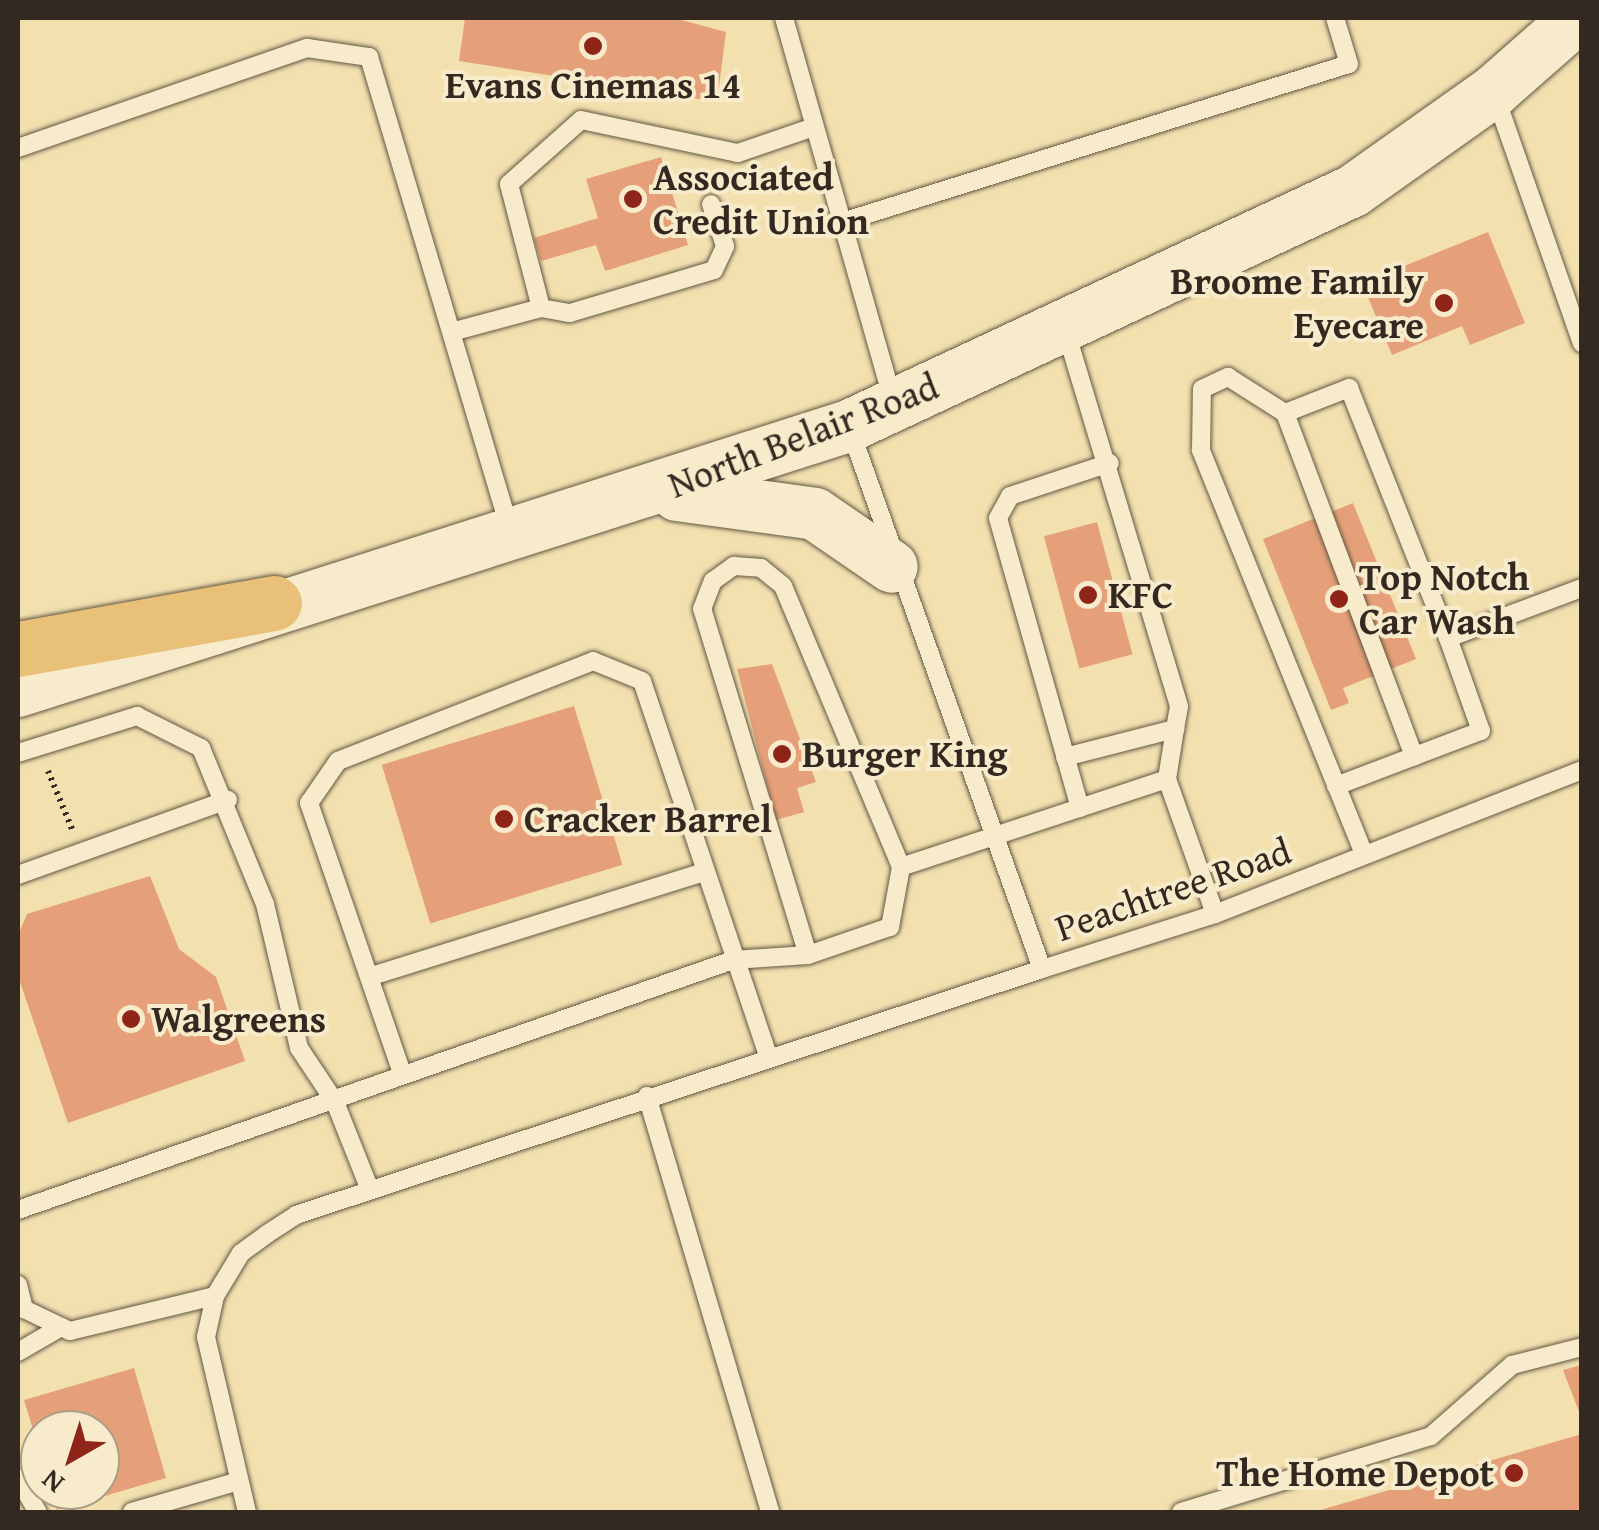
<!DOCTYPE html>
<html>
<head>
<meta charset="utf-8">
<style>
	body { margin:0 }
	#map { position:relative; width:1599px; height:1530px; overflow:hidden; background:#f2e0af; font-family:"Gentium Book Plus",serif }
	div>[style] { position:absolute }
	.building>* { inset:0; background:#e6a079; transform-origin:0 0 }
	.path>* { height:6px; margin-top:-3px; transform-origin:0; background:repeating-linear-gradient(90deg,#332920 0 2.5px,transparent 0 7.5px) }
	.roads { filter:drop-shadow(0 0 2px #635744) drop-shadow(0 0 2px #635744) }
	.lane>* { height:18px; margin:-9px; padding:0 9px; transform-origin:9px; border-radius:9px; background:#f7ebcb }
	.secondary>* { height:52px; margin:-26px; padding:0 26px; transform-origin:26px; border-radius:26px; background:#f7ebcb }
	.primary>* { height:55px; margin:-27.5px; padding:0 27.5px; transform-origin:27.5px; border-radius:27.5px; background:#e9c078 }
	.dots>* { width:28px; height:28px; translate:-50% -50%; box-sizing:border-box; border:5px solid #f7ebcb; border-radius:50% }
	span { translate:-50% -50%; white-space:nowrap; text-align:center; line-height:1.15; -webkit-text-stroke:8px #f7ebcb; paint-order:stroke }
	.poi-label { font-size:38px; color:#332920; font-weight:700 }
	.left { translate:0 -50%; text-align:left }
	.right { translate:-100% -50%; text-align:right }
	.street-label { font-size:38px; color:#332920 }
	.frame { position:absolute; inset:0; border:20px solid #332920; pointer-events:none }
	.north { position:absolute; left:20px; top:1410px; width:100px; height:100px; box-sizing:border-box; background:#f7ebcb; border:2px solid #a99d87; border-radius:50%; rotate:219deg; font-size:28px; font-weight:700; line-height:40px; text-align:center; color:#332920 }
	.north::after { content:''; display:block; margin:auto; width:35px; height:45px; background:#8f2418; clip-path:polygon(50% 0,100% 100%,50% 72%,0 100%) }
</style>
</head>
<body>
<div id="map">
	<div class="building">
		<i style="clip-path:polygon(465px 18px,674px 18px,726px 32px,717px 102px,459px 61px)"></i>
		<i style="clip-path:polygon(661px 157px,688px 245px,605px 271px,596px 245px,541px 261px,534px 238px,598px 218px,586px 179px)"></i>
		<i style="clip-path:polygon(1488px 232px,1525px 323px,1470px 345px,1462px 326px,1392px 355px,1362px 283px)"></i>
		<i style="clip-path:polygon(1353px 503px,1416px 659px,1343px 688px,1349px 703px,1331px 710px,1263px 539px)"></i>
		<i style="left:1097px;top:522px;width:137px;height:55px;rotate:75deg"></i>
		<i style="clip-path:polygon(772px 664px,816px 782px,797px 788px,804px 812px,776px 820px,737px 669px)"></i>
		<i style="left:574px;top:706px;width:166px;height:201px;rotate:73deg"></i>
		<i style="clip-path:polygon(150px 876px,179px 949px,216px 977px,245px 1061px,68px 1123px,18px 976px,18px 935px,27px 914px)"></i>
		<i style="clip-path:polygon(1582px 1365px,1582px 1417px,1581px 1417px,1563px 1370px)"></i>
		<i style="clip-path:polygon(134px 1368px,166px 1478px,57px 1510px,51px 1490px,100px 1490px,100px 1430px,40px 1430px,39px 1449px,24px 1400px)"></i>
		<i style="clip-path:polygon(1582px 1434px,1582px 1512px,1317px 1512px,1317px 1511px)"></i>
	</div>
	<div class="path">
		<i style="left:48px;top:771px;width:63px;rotate:67.5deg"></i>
	</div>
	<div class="roads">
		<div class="lane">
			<i style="left:784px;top:18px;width:397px;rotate:74.1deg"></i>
			<i style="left:1496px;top:98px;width:260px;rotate:70.7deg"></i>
			<i style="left:18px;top:148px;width:306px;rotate:-19.1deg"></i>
			<i style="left:307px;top:48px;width:63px;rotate:8.3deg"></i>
			<i style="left:369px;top:57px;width:493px;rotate:73.4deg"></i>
			<i style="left:839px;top:223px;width:534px;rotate:-17.32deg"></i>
			<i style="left:1349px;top:64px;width:48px;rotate:-106.9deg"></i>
			<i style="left:541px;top:308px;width:128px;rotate:-104.5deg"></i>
			<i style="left:509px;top:184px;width:96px;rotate:-41.6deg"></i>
			<i style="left:581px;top:120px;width:160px;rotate:11.9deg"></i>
			<i style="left:738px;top:153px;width:77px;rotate:-18.9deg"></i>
			<i style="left:455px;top:331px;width:89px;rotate:-15deg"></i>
			<i style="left:541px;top:308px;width:29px;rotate:10deg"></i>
			<i style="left:570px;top:313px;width:150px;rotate:-16.6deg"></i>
			<i style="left:714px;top:270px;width:26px;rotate:-65deg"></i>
			<i style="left:725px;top:246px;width:44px;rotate:-108.4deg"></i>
			<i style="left:1285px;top:413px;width:69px;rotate:-21.3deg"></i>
			<i style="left:1349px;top:388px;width:269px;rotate:68.4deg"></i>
			<i style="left:851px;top:432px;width:570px;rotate:70.42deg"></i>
			<i style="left:1042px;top:969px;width:182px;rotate:-17.6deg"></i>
			<i style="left:1215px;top:914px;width:394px;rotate:-21.4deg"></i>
			<i style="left:1175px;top:729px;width:51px;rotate:99.1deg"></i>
			<i style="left:1167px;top:779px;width:143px;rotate:70.4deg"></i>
			<i style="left:18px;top:753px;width:125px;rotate:-17.3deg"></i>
			<i style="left:137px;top:716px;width:72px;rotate:26.6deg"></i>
			<i style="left:201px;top:748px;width:169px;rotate:67.7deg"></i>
			<i style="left:265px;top:904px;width:148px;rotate:76.7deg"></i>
			<i style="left:299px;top:1048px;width:65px;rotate:56.3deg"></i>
			<i style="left:335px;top:1102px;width:95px;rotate:68.3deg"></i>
			<i style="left:1065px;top:757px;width:114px;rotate:-14.3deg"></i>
			<i style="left:1175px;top:729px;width:23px;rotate:-80deg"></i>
			<i style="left:1179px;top:706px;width:392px;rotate:-106.8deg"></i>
			<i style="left:1336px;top:786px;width:155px;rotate:-20.8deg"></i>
			<i style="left:1481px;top:731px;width:99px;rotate:-109.5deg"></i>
			<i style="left:1448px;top:638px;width:143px;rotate:-20.5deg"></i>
			<i style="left:1080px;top:808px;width:301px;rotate:-105.8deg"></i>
			<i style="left:998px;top:518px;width:25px;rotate:-61deg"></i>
			<i style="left:1010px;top:496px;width:105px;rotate:-18.3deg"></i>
			<i style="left:1364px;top:854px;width:436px;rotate:-112deg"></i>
			<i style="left:1201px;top:450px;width:61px;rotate:-89.1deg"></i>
			<i style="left:1202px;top:389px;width:29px;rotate:-25deg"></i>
			<i style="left:1228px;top:377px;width:67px;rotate:32.3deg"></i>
			<i style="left:1285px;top:413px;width:367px;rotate:69.4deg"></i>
			<i style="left:18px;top:875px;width:223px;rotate:-19.7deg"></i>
			<i style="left:808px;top:955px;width:362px;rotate:-107deg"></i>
			<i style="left:702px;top:609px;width:30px;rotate:-69deg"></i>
			<i style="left:713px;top:581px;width:26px;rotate:-36deg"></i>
			<i style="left:734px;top:566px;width:27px;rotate:4deg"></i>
			<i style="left:761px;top:568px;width:28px;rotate:39deg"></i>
			<i style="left:783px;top:586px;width:305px;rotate:67.2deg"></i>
			<i style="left:372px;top:976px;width:347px;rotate:-17.4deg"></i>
			<i style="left:402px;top:1073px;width:286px;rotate:-109deg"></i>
			<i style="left:309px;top:803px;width:51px;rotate:-55.4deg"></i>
			<i style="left:338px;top:761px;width:274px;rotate:-21.4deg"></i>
			<i style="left:593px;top:661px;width:53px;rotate:22.2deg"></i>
			<i style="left:642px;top:681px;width:395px;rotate:71.4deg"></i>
			<i style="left:647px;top:1096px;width:434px;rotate:73.5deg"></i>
			<i style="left:18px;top:1210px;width:757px;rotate:-19.27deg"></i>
			<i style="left:733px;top:960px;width:75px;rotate:-3.8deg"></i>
			<i style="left:808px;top:955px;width:87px;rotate:-18.9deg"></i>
			<i style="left:890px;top:927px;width:61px;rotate:-79.6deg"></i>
			<i style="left:901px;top:867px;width:280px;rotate:-18.3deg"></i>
			<i style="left:18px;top:1285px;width:25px;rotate:76deg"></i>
			<i style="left:24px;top:1309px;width:51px;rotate:25.6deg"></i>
			<i style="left:70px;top:1331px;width:149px;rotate:-13.6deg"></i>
			<i style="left:18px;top:1352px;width:50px;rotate:-30.2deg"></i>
			<i style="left:18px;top:1478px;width:39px;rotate:60deg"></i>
			<i style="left:132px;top:1512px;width:111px;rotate:-16.2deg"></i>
			<i style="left:247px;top:1512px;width:180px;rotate:-103.2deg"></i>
			<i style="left:206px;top:1337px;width:42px;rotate:-77.6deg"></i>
			<i style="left:215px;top:1296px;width:50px;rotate:-58.8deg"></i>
			<i style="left:241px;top:1253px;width:32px;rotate:-36deg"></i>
			<i style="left:267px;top:1234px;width:35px;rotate:-33deg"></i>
			<i style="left:296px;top:1215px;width:786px;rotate:-18.25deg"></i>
			<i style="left:1181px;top:1512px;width:261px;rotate:-16.9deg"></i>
			<i style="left:1431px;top:1436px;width:108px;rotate:-41.2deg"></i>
			<i style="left:1512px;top:1365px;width:72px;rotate:-14.4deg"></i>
		</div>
		<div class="secondary">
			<i style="left:677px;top:495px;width:139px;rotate:7.8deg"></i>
			<i style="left:815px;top:514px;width:93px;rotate:34.5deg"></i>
			<i style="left:18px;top:691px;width:872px;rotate:-17.69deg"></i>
			<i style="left:849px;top:426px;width:556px;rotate:-25deg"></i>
			<i style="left:1353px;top:191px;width:173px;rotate:-35.3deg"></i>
			<i style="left:1494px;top:91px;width:111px;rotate:-41.3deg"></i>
		</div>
		<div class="primary">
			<i style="left:18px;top:649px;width:260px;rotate:-10.2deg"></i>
		</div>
	</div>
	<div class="dots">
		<i style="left:593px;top:46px;background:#8f2418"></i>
		<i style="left:633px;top:199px;background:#8f2418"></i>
		<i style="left:1444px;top:303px;background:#8f2418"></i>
		<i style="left:1088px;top:595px;background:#8f2418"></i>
		<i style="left:1339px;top:599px;background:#8f2418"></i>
		<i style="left:782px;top:754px;background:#8f2418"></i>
		<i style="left:504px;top:819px;background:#8f2418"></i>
		<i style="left:131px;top:1019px;background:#8f2418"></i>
		<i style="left:1514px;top:1473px;background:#8f2418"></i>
	</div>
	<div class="poi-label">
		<span style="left:593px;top:85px">Evans Cinemas 14</span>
		<span class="left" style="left:653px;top:199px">Associated<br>Credit Union</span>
		<span class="right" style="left:1424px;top:303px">Broome Family<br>Eyecare</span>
		<span class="left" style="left:1359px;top:599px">Top Notch<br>Car Wash</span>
		<span class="left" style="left:1108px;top:595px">KFC</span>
		<span class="left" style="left:802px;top:754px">Burger King</span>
		<span class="left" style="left:524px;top:819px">Cracker Barrel</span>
		<span class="left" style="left:151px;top:1019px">Walgreens</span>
		<span class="right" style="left:1494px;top:1473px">The Home Depot</span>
	</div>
	<div class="street-label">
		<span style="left:803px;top:435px;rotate:-21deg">North Belair Road</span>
		<span style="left:1173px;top:889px;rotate:-19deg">Peachtree Road</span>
	</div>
	<div class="frame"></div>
	<div class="north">N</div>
</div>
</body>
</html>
